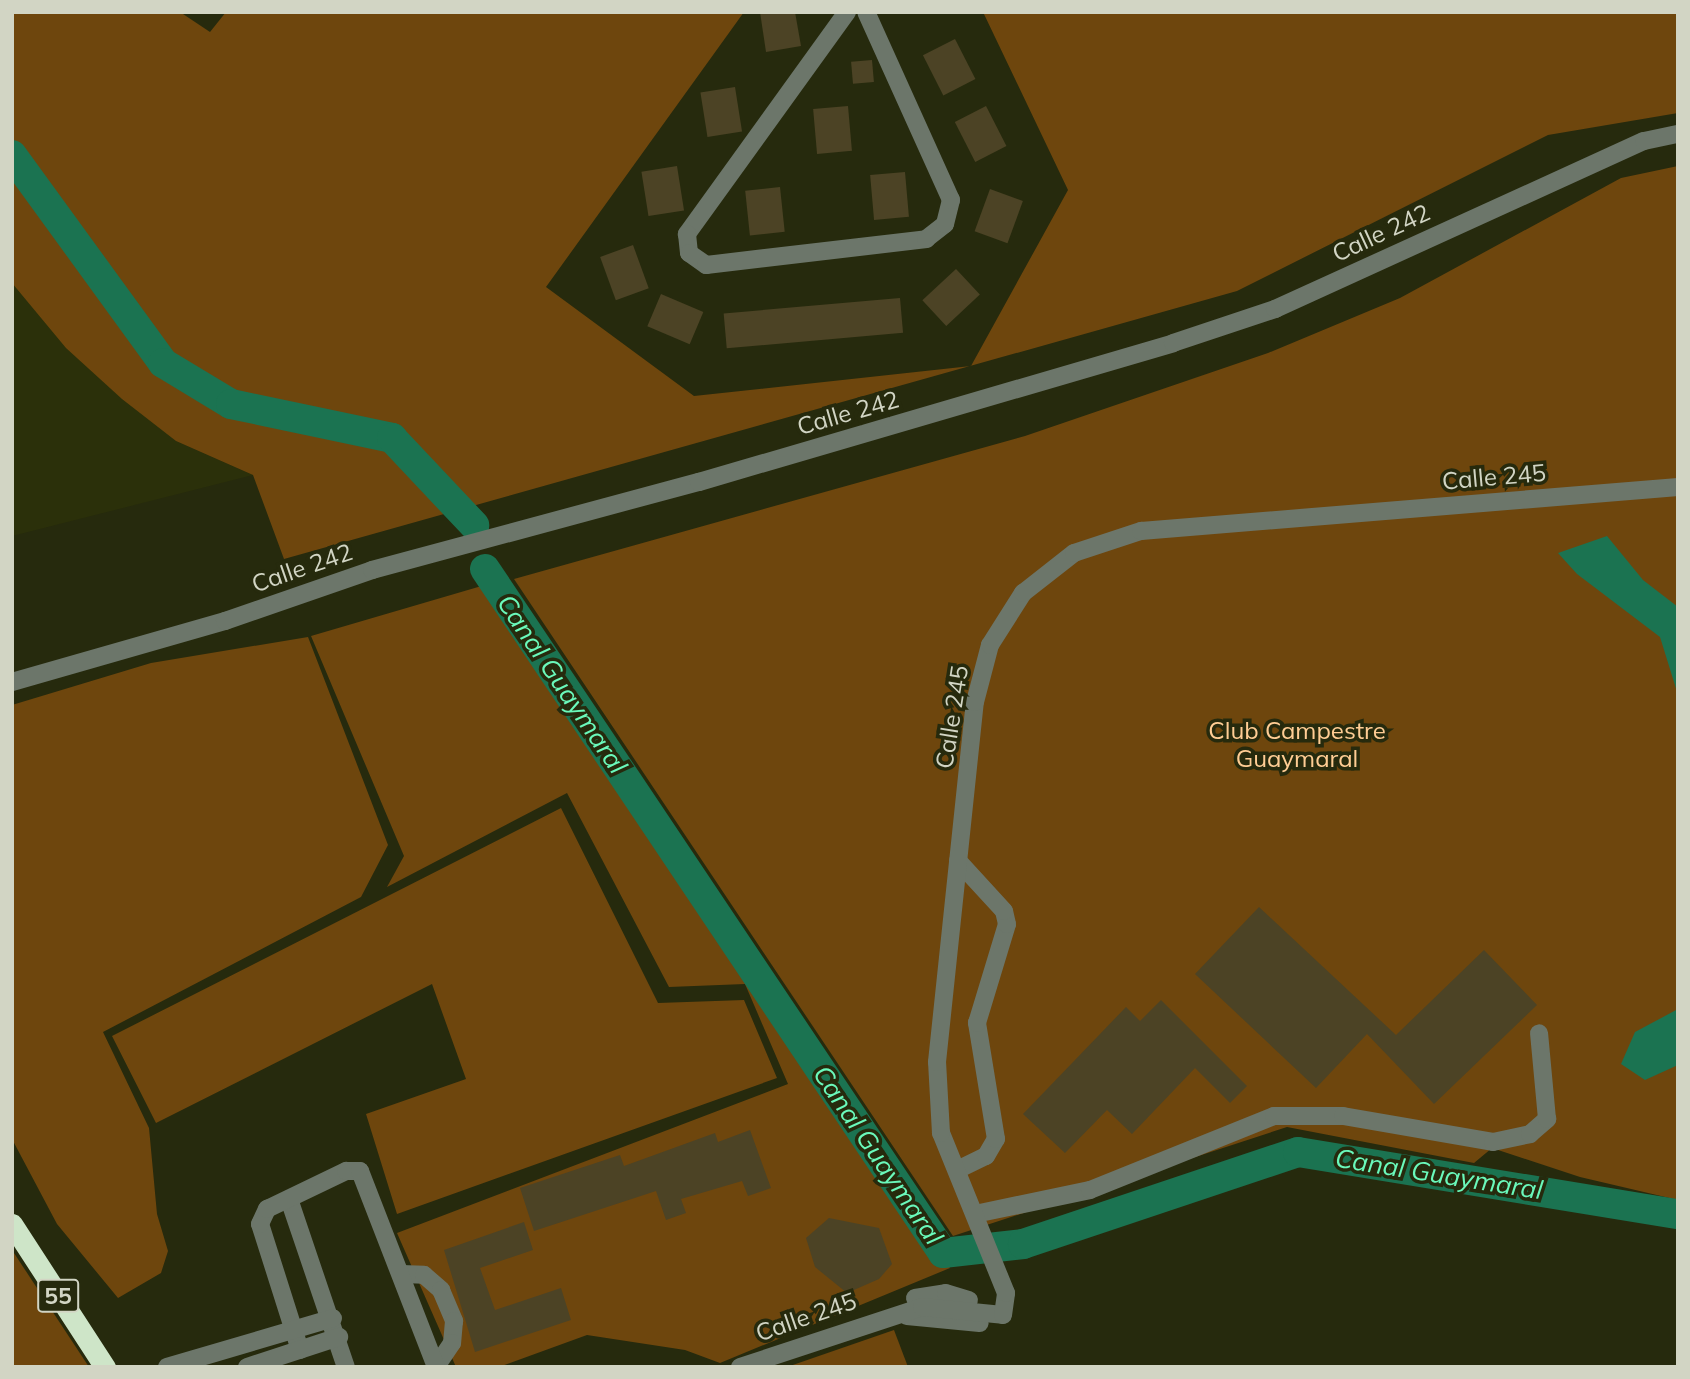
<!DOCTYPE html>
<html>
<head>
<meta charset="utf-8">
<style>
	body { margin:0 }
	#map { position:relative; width:1690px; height:1379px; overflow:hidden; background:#262a0d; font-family:Mulish,sans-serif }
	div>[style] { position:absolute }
	.built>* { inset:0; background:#2b300a }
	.green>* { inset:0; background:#6e460d }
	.water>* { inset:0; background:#1b7351 }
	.river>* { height:30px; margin:-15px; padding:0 15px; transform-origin:15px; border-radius:15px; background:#1b7351 }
	.building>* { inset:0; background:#4c4325; transform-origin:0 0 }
	.minor>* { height:18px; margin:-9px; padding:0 9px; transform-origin:9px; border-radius:9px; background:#6c766a }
	.highway>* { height:21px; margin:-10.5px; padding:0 10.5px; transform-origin:10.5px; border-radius:10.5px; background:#cee5c8 }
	span { translate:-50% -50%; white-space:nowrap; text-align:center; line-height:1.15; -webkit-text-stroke:7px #262a0d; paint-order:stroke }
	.shield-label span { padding:2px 5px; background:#262a0d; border:2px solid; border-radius:5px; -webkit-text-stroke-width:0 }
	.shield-label { font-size:23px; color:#d2d5c4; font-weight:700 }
	.street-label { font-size:24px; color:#d2d5c4 }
	.park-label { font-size:24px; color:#ffcd94 }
	.water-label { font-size:26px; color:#6af9bb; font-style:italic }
	.frame { position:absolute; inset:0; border:14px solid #d2d5c4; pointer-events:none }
</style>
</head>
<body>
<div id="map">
	<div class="built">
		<i style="clip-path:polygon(12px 283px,176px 441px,253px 475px,12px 536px)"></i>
	</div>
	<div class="green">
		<i style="clip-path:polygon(12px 12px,180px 12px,210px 32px,226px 12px,744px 12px,546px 287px,694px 396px,971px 366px,1068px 190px,983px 12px,1678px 12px,1678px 113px,1548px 135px,1237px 291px,284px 559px,253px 475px,176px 441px,122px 399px,66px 348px,12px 283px)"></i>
		<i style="clip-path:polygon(1678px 166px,1678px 1200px,1580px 1177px,1492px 1148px,1474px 1163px,1287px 1127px,953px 1236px,514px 579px,1025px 436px,1268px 353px,1400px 298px,1621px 178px)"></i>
		<i style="clip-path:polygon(502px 580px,950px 1268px,720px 1363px,685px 1350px,587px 1335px,499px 1367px,456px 1367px,397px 1233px,788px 1084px,745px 984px,669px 987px,567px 793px,387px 887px,404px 856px,311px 636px)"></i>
		<i style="clip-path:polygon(308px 637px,388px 845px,361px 897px,103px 1032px,149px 1128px,157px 1214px,168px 1251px,161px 1273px,118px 1298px,57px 1224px,12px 1139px,12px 705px,151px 663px)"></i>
		<i style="clip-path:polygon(561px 808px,658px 1003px,744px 1000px,777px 1078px,397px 1214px,366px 1114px,466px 1079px,432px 984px,156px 1123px,112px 1036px)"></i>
		<i style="clip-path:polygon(12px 1250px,89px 1367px,12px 1367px)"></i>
		<i style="clip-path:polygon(894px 1330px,908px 1367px,787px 1367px)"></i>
	</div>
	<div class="water">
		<i style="clip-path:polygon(1607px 536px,1643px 580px,1678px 607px,1678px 695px,1660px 637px,1577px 574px,1558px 553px)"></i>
		<i style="clip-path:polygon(1678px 1009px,1678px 1065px,1645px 1080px,1621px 1064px,1635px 1032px)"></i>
	</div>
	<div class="river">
		<i style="left:12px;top:155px;width:257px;rotate:54deg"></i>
		<i style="left:163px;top:363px;width:79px;rotate:31.1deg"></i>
		<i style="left:231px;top:404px;width:165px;rotate:11.9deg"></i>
		<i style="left:392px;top:438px;width:120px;rotate:46.7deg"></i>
		<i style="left:485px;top:569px;width:823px;rotate:56.19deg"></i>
		<i style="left:943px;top:1253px;width:81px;rotate:-6.4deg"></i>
		<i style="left:1023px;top:1244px;width:290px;rotate:-18.5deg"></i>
		<i style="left:1298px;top:1152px;width:385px;rotate:9.3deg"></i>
	</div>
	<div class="building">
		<i style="clip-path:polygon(760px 12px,795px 12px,801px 46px,766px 52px)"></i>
		<i style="left:955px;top:39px;width:45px;height:36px;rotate:63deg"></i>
		<i style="left:872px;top:60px;width:22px;height:21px;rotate:85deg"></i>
		<i style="left:735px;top:87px;width:45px;height:35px;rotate:81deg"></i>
		<i style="left:848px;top:106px;width:45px;height:35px;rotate:85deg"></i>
		<i style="left:986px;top:106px;width:45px;height:35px;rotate:63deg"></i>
		<i style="left:677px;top:166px;width:45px;height:36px;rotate:81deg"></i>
		<i style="left:905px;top:172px;width:45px;height:35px;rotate:85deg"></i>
		<i style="left:780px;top:187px;width:45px;height:35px;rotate:84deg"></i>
		<i style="left:990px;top:189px;width:35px;height:45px;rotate:20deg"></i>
		<i style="left:633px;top:245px;width:46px;height:35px;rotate:70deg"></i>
		<i style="left:956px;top:269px;width:35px;height:46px;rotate:47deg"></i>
		<i style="left:661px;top:294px;width:46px;height:35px;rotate:23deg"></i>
		<i style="left:900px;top:298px;width:35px;height:177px;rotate:85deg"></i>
		<i style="clip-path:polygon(1259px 907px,1396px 1035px,1484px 950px,1537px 1005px,1434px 1104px,1367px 1034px,1316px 1088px,1195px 974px)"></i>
		<i style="clip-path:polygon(1161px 1000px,1247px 1086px,1230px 1103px,1195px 1068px,1132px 1134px,1107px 1110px,1065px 1153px,1023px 1114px,1126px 1007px,1140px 1021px)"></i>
		<i style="clip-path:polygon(750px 1130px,771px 1188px,748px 1196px,742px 1181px,681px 1199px,686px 1213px,666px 1220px,656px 1191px,534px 1231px,520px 1188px,620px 1155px,624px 1166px,715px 1133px,718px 1142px)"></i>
		<i style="clip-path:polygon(829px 1218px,879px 1228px,892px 1264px,879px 1279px,847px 1293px,815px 1267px,806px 1238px)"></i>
		<i style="clip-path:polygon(524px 1222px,533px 1250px,480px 1268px,495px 1310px,561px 1288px,571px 1320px,475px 1352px,444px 1250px)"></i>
	</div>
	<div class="minor">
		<i style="left:847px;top:12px;width:274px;rotate:125.8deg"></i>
		<i style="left:687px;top:234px;width:19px;rotate:84deg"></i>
		<i style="left:689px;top:253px;width:21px;rotate:35deg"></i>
		<i style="left:706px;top:265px;width:222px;rotate:-6.7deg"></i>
		<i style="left:926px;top:239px;width:24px;rotate:-38deg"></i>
		<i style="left:945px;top:224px;width:25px;rotate:-76deg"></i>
		<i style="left:951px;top:200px;width:206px;rotate:-114.3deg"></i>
		<i style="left:12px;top:682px;width:222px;rotate:-16deg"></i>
		<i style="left:225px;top:621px;width:156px;rotate:-19.1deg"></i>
		<i style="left:372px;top:570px;width:339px;rotate:-15.1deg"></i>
		<i style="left:699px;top:482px;width:494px;rotate:-16.3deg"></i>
		<i style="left:1173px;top:343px;width:108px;rotate:-18.4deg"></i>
		<i style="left:1275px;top:309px;width:405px;rotate:-24.5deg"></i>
		<i style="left:1644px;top:141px;width:35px;rotate:-12deg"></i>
		<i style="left:957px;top:1170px;width:32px;rotate:-26deg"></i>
		<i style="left:986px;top:1156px;width:20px;rotate:-60deg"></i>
		<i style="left:996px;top:1139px;width:118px;rotate:-99.3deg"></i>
		<i style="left:977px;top:1023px;width:103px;rotate:-73.1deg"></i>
		<i style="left:1007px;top:924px;width:13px;rotate:-103deg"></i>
		<i style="left:1004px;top:911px;width:68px;rotate:-132.6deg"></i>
		<i style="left:289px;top:1199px;width:177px;rotate:71.3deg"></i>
		<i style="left:975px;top:1214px;width:117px;rotate:-11.8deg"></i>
		<i style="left:1090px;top:1190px;width:198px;rotate:-21.9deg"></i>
		<i style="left:1274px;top:1116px;width:69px"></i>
		<i style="left:1343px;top:1116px;width:152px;rotate:9.8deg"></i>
		<i style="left:1493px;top:1142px;width:38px;rotate:-12deg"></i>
		<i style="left:1530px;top:1134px;width:23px;rotate:-41deg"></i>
		<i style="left:1547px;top:1119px;width:86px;rotate:-95.3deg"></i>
		<i style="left:401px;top:1274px;width:23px;rotate:2deg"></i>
		<i style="left:424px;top:1275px;width:23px;rotate:41deg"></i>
		<i style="left:441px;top:1290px;width:34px;rotate:67deg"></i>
		<i style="left:454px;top:1321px;width:22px;rotate:95deg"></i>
		<i style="left:452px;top:1343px;width:29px;rotate:124deg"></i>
		<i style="left:915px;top:1298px;width:31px;rotate:-9deg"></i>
		<i style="left:946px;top:1293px;width:24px;rotate:17deg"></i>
		<i style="left:907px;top:1316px;width:73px;rotate:5.5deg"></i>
		<i style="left:300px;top:1350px;width:132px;rotate:-107.6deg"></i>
		<i style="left:260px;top:1224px;width:17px;rotate:-65deg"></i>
		<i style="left:267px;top:1209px;width:88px;rotate:-25.7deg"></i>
		<i style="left:346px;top:1171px;width:14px"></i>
		<i style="left:360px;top:1171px;width:210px;rotate:68.8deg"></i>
		<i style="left:167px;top:1367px;width:173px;rotate:-16.4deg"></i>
		<i style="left:247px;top:1367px;width:97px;rotate:-18.1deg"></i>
		<i style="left:740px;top:1367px;width:192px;rotate:-18.2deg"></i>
		<i style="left:922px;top:1307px;width:81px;rotate:5.6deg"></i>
		<i style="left:1003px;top:1315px;width:22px;rotate:-82deg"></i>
		<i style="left:1006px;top:1293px;width:173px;rotate:-112.1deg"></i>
		<i style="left:941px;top:1133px;width:71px;rotate:-93.2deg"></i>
		<i style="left:937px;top:1062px;width:362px;rotate:-84deg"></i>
		<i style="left:975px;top:702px;width:59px;rotate:-75.3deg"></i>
		<i style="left:990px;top:645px;width:62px;rotate:-57.6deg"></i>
		<i style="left:1023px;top:593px;width:65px;rotate:-38.1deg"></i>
		<i style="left:1074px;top:553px;width:71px;rotate:-18.2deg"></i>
		<i style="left:1141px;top:531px;width:539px;rotate:-4.68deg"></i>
	</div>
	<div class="highway">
		<i style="left:12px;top:1224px;width:171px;rotate:57deg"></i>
	</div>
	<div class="shield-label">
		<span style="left:58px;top:1296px">55</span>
	</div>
	<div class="street-label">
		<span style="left:1381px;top:233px;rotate:-25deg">Calle 242</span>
		<span style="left:848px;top:413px;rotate:-16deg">Calle 242</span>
		<span style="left:1494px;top:477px;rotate:-5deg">Calle 245</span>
		<span style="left:302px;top:568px;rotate:-19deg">Calle 242</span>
		<span style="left:952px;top:717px;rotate:-81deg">Calle 245</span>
		<span style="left:806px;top:1317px;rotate:-19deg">Calle 245</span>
	</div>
	<div class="park-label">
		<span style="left:1297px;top:745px">Club Campestre<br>Guaymaral</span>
	</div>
	<div class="water-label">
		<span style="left:562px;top:684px;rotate:56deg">Canal Guaymaral</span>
		<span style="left:878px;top:1155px;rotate:56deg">Canal Guaymaral</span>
		<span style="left:1439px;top:1174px;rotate:9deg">Canal Guaymaral</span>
	</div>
	<div class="frame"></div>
</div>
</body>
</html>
